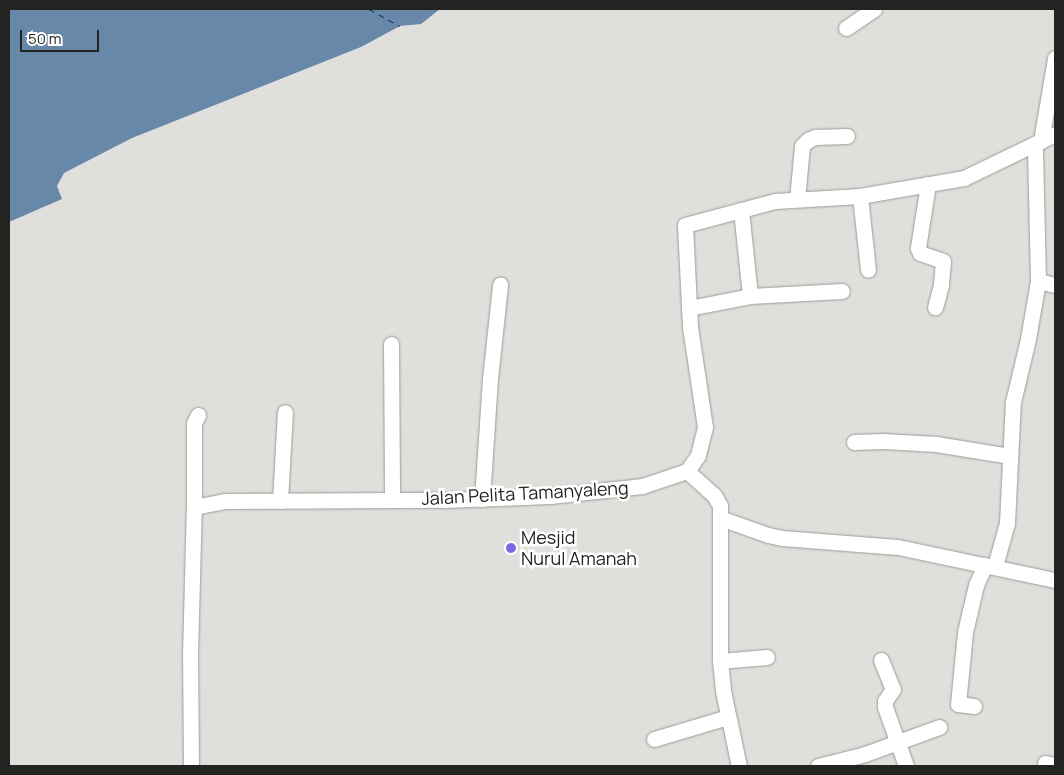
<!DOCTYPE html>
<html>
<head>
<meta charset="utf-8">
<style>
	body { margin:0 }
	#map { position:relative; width:1064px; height:775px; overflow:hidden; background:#e0dfdc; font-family:Manrope,sans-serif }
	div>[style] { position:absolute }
	.water>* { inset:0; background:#6888aa }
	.ferry>* { height:1px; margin-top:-0.5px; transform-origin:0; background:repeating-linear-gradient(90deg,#073a67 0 6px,transparent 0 11px) }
	.roads { filter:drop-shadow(0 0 1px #9b9b98) drop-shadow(0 0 1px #9b9b98) }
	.minor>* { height:15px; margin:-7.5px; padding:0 7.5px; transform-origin:7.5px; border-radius:7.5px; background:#fff }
	.dots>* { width:14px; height:14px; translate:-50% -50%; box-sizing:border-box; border:2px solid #fff; border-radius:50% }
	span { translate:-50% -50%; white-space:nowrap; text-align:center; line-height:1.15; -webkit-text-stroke:5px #fff; paint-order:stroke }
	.street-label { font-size:18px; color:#232322 }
	.poi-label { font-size:18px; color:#232322 }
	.left { translate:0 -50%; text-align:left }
	.frame { position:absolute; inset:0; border:10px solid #232322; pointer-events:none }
	.scale { position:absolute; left:20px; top:30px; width:79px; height:22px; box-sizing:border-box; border:2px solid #232322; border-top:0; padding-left:6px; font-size:15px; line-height:18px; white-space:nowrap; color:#232322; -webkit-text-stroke:4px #fff; paint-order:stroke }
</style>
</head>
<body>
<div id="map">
	<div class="water">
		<i style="clip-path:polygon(9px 9px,440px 9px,421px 24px,400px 26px,361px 47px,132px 138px,64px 173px,57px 186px,62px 199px,9px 222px)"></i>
	</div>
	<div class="ferry">
		<i style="left:369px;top:9px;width:35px;rotate:29deg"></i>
	</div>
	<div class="roads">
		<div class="minor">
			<i style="left:846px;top:28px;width:34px;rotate:-34deg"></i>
			<i style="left:1041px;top:141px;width:84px;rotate:-80.4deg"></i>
			<i style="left:928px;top:184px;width:65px;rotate:98.9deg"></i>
			<i style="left:918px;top:248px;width:5px;rotate:68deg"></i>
			<i style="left:920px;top:253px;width:24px;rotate:19deg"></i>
			<i style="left:943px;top:261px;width:24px;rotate:95deg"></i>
			<i style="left:941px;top:285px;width:23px;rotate:105deg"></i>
			<i style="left:860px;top:196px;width:74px;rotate:83.8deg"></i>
			<i style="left:797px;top:199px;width:53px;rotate:-84.6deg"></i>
			<i style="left:802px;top:146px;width:8px;rotate:-45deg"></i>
			<i style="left:808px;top:140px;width:8px;rotate:-23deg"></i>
			<i style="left:815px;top:137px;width:32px;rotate:-2deg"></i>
			<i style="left:741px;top:210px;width:86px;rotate:84deg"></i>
			<i style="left:1038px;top:281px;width:17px;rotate:13deg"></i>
			<i style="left:689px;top:308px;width:62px;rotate:-11.1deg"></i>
			<i style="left:750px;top:296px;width:92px;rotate:-3.1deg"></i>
			<i style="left:391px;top:344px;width:156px;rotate:89.6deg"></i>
			<i style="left:854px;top:442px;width:30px;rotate:-2deg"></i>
			<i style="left:884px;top:441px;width:52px;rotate:3.3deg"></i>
			<i style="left:936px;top:444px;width:74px;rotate:9.3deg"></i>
			<i style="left:687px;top:471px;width:36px;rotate:42deg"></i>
			<i style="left:714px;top:495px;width:13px;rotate:61deg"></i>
			<i style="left:720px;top:506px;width:12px;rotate:90deg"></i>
			<i style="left:720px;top:518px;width:51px;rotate:19.5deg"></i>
			<i style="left:768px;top:535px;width:14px;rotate:12deg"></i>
			<i style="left:782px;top:538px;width:116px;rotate:4.4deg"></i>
			<i style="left:898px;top:547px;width:160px;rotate:11.9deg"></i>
			<i style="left:482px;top:499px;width:120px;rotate:-86.2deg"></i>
			<i style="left:490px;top:379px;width:95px;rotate:-83.9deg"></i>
			<i style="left:280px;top:501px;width:89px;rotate:-86.8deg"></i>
			<i style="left:194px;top:507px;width:84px;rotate:-90deg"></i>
			<i style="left:194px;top:423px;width:9px;rotate:-63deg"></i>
			<i style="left:720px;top:518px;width:143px;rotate:90deg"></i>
			<i style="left:720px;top:661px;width:30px;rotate:84deg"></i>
			<i style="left:723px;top:691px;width:77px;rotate:78deg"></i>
			<i style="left:995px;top:566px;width:45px;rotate:-74.4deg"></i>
			<i style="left:1007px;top:523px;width:121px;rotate:-87.2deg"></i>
			<i style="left:1013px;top:402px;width:65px;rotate:-76.6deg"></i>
			<i style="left:1028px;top:339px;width:59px;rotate:-80.2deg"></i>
			<i style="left:1038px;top:281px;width:137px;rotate:-91.3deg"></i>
			<i style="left:881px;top:660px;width:31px;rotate:68deg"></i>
			<i style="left:893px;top:689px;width:14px;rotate:124deg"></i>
			<i style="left:885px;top:701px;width:6px;rotate:90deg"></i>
			<i style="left:885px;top:707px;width:63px;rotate:70.4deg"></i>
			<i style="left:720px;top:661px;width:47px;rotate:-4.9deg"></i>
			<i style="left:974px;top:706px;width:16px;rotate:-173deg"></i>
			<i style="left:958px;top:704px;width:72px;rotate:-84.4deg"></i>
			<i style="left:965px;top:632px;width:48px;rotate:-76.8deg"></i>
			<i style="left:976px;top:585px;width:22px;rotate:-66deg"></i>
			<i style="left:654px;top:739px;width:77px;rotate:-16.6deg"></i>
			<i style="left:1045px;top:763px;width:10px;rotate:11deg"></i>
			<i style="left:191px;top:766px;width:111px;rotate:-90.5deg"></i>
			<i style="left:190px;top:655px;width:148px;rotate:-88.5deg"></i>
			<i style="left:194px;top:507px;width:32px;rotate:-11deg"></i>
			<i style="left:225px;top:501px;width:220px;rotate:-0.3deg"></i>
			<i style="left:445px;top:500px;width:105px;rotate:-2.2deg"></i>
			<i style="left:550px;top:496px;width:93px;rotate:-6.2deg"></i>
			<i style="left:642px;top:486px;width:47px;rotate:-18.4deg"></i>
			<i style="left:687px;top:471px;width:19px;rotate:-55deg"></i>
			<i style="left:698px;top:455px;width:29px;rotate:-76deg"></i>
			<i style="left:705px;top:427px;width:101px;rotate:-98.5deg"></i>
			<i style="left:690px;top:327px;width:102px;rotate:-92.8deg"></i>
			<i style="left:685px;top:225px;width:93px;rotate:-14.9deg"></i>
			<i style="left:775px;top:201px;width:85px;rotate:-3.4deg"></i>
			<i style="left:860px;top:196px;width:106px;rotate:-9.8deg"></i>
			<i style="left:964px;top:178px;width:101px;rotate:-25.8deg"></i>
			<i style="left:818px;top:766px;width:49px;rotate:-14.3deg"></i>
			<i style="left:865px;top:754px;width:79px;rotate:-20deg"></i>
		</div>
	</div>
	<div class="dots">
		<i style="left:511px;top:548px;background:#7a69e4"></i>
	</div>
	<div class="street-label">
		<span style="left:525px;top:493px;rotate:-3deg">Jalan Pelita Tamanyaleng</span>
	</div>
	<div class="poi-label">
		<span class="left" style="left:521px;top:548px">Mesjid<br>Nurul Amanah</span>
	</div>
	<div class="frame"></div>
	<div class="scale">50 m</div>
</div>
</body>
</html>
